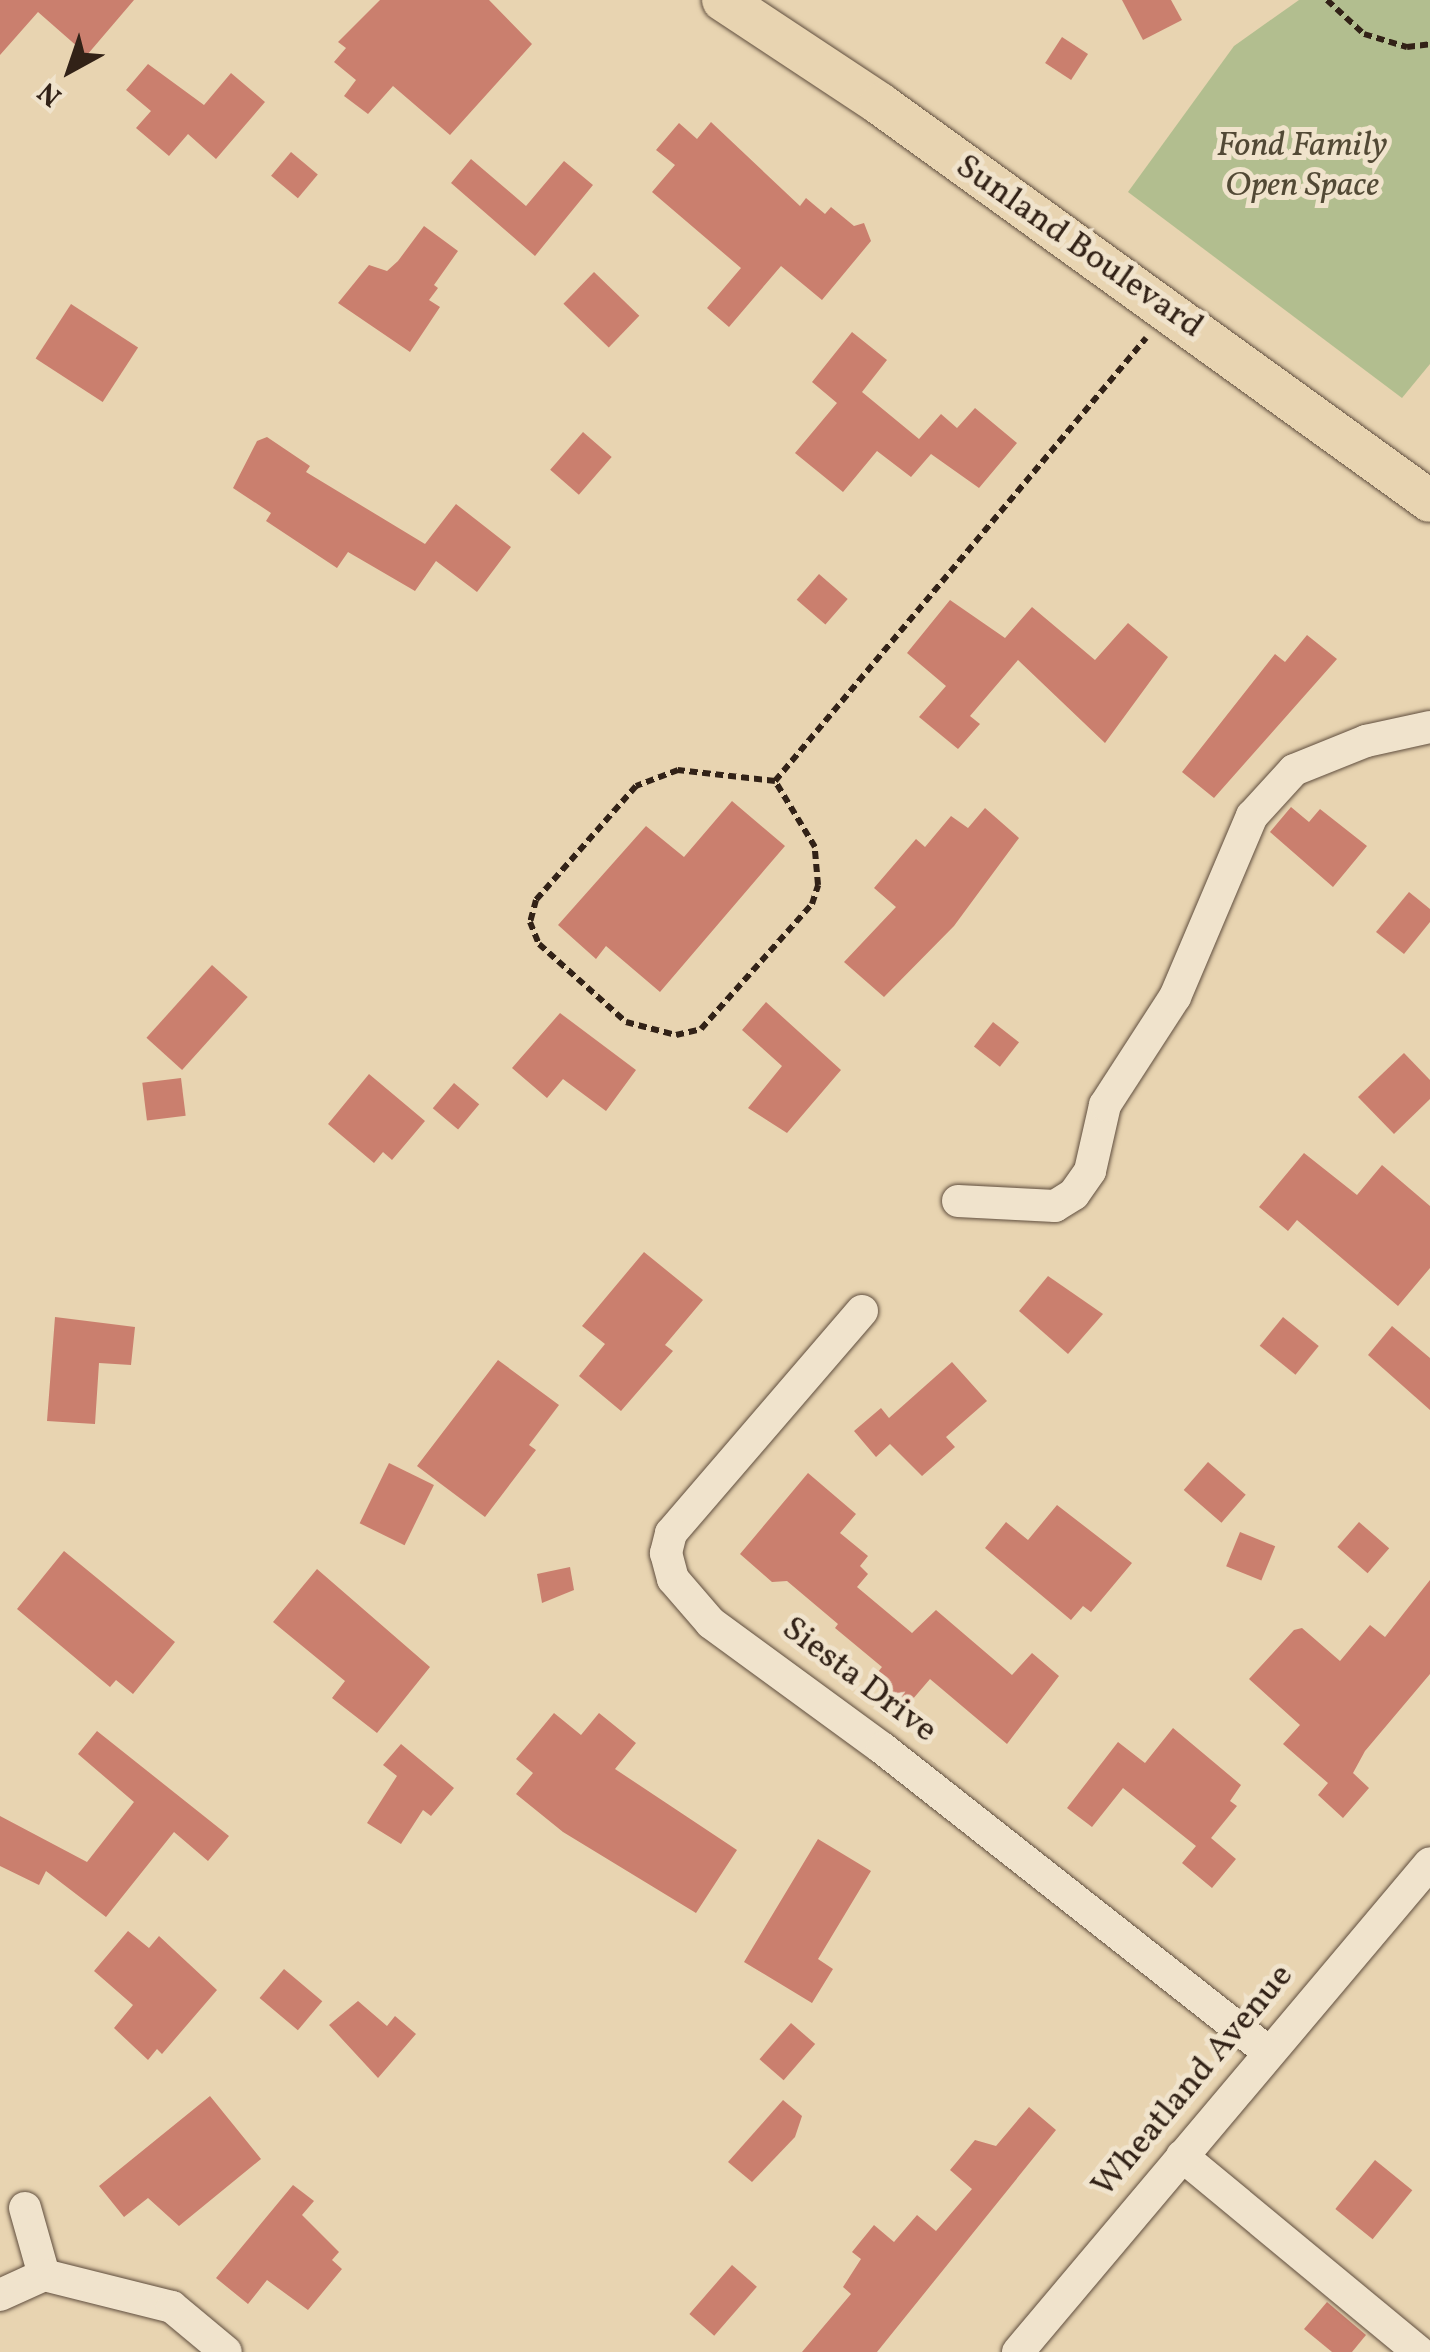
<!DOCTYPE html>
<html>
<head>
<meta charset="utf-8">
<style>
	body { margin:0 }
	#map { position:relative; width:1430px; height:2352px; overflow:hidden; background:#e8d4b1; font-family:Vollkorn,serif }
	div>[style] { position:absolute }
	.green>* { inset:0; background:#b2be8f }
	.building>* { inset:0; background:#ca7f6e; transform-origin:0 0 }
	.path>* { height:6px; margin-top:-3px; transform-origin:0; background:repeating-linear-gradient(90deg,#322217 0 8px,transparent 0 13px) }
	.roads { filter:drop-shadow(0 0 2px #604e3e) drop-shadow(0 0 2px #604e3e) }
	.minor>* { height:32px; margin:-16px; padding:0 16px; transform-origin:16px; border-radius:16px; background:#f0e3cc }
	.major>* { height:42px; margin:-21px; padding:0 21px; transform-origin:21px; border-radius:21px; background:#e8d4b1 }
	span { translate:-50% -50%; white-space:nowrap; text-align:center; line-height:1.15; -webkit-text-stroke:10px #f0e3cc; paint-order:stroke }
	.park-label { font-size:35px; color:#524935; font-style:italic }
	.street-label { font-size:35px; color:#322217 }
	.north { position:absolute; left:20px; top:20px; width:100px; height:100px; -webkit-text-stroke:8px #f0e3cc; paint-order:stroke; rotate:220deg; font-size:28px; font-weight:700; line-height:40px; text-align:center; color:#322217 }
	.north::after { content:''; display:block; margin:auto; width:35px; height:45px; background:#322217; clip-path:polygon(50% 0,100% 100%,50% 72%,0 100%) }
</style>
</head>
<body>
<div id="map">
	<div class="green">
		<i style="clip-path:polygon(1299px 0,1430px 0,1430px 364px,1402px 398px,1128px 192px,1234px 46px)"></i>
	</div>
	<div class="building">
		<i style="clip-path:polygon(0 0,134px 0,87px 55px,38px 12px,0 55px)"></i>
		<i style="clip-path:polygon(380px 0,489px 0,532px 44px,450px 135px,393px 86px,368px 114px,344px 96px,356px 80px,334px 62px,346px 48px,338px 42px)"></i>
		<i style="clip-path:polygon(1122px 0,1171px 0,1182px 20px,1143px 40px)"></i>
		<i style="left:1062px;top:37px;width:31px;height:31px;rotate:33deg"></i>
		<i style="clip-path:polygon(148px 64px,204px 105px,231px 73px,265px 102px,216px 159px,188px 134px,169px 156px,136px 128px,151px 111px,126px 90px)"></i>
		<i style="clip-path:polygon(711px 122px,800px 206px,806px 198px,825px 214px,831px 207px,854px 226px,864px 223px,871px 241px,822px 300px,781px 266px,729px 327px,707px 308px,741px 268px,652px 192px,675px 165px,656px 150px,679px 123px,697px 139px)"></i>
		<i style="left:291px;top:152px;width:35px;height:31px;rotate:40deg"></i>
		<i style="clip-path:polygon(471px 159px,526px 206px,564px 161px,593px 185px,535px 256px,451px 183px)"></i>
		<i style="clip-path:polygon(424px 226px,458px 251px,434px 285px,438px 288px,429px 300px,440px 307px,410px 352px,338px 303px,369px 265px,387px 271px,398px 261px)"></i>
		<i style="left:594px;top:272px;width:63px;height:44px;rotate:44deg"></i>
		<i style="left:71px;top:304px;width:80px;height:65px;rotate:33deg"></i>
		<i style="clip-path:polygon(852px 332px,887px 360px,862px 392px,919px 439px,941px 414px,957px 428px,975px 408px,1017px 443px,979px 488px,931px 454px,911px 477px,877px 451px,843px 492px,795px 453px,837px 403px,812px 382px)"></i>
		<i style="left:583px;top:432px;width:38px;height:50px;rotate:41deg"></i>
		<i style="clip-path:polygon(267px 437px,310px 466px,306px 472px,425px 544px,456px 504px,511px 547px,477px 592px,436px 561px,415px 591px,348px 552px,337px 568px,266px 521px,271px 513px,233px 488px,257px 441px)"></i>
		<i style="left:819px;top:574px;width:38px;height:34px;rotate:41deg"></i>
		<i style="clip-path:polygon(950px 600px,1005px 638px,1032px 607px,1095px 660px,1128px 623px,1168px 657px,1105px 743px,1018px 660px,970px 716px,980px 724px,958px 749px,919px 717px,946px 686px,907px 653px)"></i>
		<i style="clip-path:polygon(1307px 635px,1337px 659px,1214px 798px,1182px 772px,1275px 654px,1285px 662px)"></i>
		<i style="clip-path:polygon(732px 801px,785px 846px,660px 992px,606px 946px,596px 959px,558px 925px,646px 826px,684px 857px)"></i>
		<i style="clip-path:polygon(1291px 807px,1309px 822px,1320px 809px,1367px 846px,1333px 887px,1270px 832px)"></i>
		<i style="clip-path:polygon(985px 808px,1019px 838px,954px 926px,884px 997px,844px 962px,896px 907px,874px 888px,916px 839px,925px 847px,951px 816px,968px 828px)"></i>
		<i style="clip-path:polygon(1409px 892px,1430px 909px,1430px 922px,1404px 954px,1376px 932px)"></i>
		<i style="left:212px;top:965px;width:48px;height:98px;rotate:42deg"></i>
		<i style="clip-path:polygon(766px 1002px,841px 1070px,787px 1133px,748px 1108px,782px 1066px,742px 1030px)"></i>
		<i style="clip-path:polygon(560px 1013px,636px 1070px,606px 1111px,563px 1079px,547px 1098px,512px 1068px)"></i>
		<i style="left:993px;top:1022px;width:33px;height:31px;rotate:38deg"></i>
		<i style="clip-path:polygon(1404px 1053px,1430px 1080px,1430px 1099px,1394px 1134px,1358px 1097px)"></i>
		<i style="clip-path:polygon(369px 1074px,425px 1121px,392px 1160px,383px 1152px,374px 1163px,328px 1124px)"></i>
		<i style="left:181px;top:1078px;width:38px;height:39px;rotate:83deg"></i>
		<i style="left:454px;top:1083px;width:33px;height:33px;rotate:40deg"></i>
		<i style="clip-path:polygon(1304px 1153px,1357px 1195px,1382px 1165px,1430px 1206px,1430px 1268px,1398px 1306px,1297px 1220px,1288px 1231px,1259px 1207px)"></i>
		<i style="clip-path:polygon(644px 1252px,703px 1300px,665px 1345px,673px 1351px,621px 1411px,579px 1376px,605px 1344px,582px 1326px)"></i>
		<i style="clip-path:polygon(1048px 1276px,1103px 1314px,1068px 1354px,1019px 1311px)"></i>
		<i style="clip-path:polygon(55px 1317px,135px 1327px,131px 1365px,99px 1363px,95px 1424px,47px 1421px)"></i>
		<i style="left:1283px;top:1317px;width:46px;height:37px;rotate:39deg"></i>
		<i style="clip-path:polygon(1392px 1326px,1430px 1358px,1430px 1410px,1368px 1355px)"></i>
		<i style="clip-path:polygon(498px 1360px,559px 1405px,529px 1445px,536px 1450px,485px 1517px,417px 1466px)"></i>
		<i style="clip-path:polygon(952px 1362px,987px 1401px,946px 1437px,955px 1447px,922px 1476px,890px 1444px,876px 1457px,854px 1431px,881px 1408px,889px 1418px)"></i>
		<i style="left:1208px;top:1462px;width:50px;height:37px;rotate:41deg"></i>
		<i style="left:389px;top:1463px;width:50px;height:67px;rotate:26deg"></i>
		<i style="clip-path:polygon(808px 1473px,856px 1514px,840px 1533px,868px 1556px,860px 1566px,868px 1574px,857px 1587px,912px 1633px,936px 1610px,1012px 1675px,1032px 1653px,1059px 1676px,1007px 1744px,930px 1679px,906px 1707px,873px 1678px,882px 1667px,835px 1628px,838px 1624px,787px 1581px,772px 1582px,740px 1554px)"></i>
		<i style="clip-path:polygon(1057px 1505px,1132px 1563px,1091px 1612px,1083px 1606px,1071px 1620px,985px 1548px,1006px 1522px,1028px 1540px)"></i>
		<i style="left:1359px;top:1522px;width:40px;height:33px;rotate:41deg"></i>
		<i style="left:1240px;top:1532px;width:38px;height:37px;rotate:22deg"></i>
		<i style="clip-path:polygon(64px 1551px,175px 1642px,133px 1694px,116px 1680px,110px 1687px,17px 1609px)"></i>
		<i style="clip-path:polygon(570px 1567px,574px 1590px,542px 1603px,537px 1574px)"></i>
		<i style="clip-path:polygon(317px 1569px,430px 1667px,377px 1733px,332px 1698px,345px 1681px,273px 1622px)"></i>
		<i style="clip-path:polygon(1430px 1580px,1430px 1674px,1365px 1751px,1353px 1773px,1369px 1788px,1343px 1818px,1318px 1795px,1328px 1783px,1283px 1744px,1300px 1725px,1249px 1679px,1294px 1630px,1302px 1628px,1340px 1661px,1370px 1625px,1385px 1637px)"></i>
		<i style="clip-path:polygon(554px 1713px,581px 1735px,599px 1713px,636px 1743px,615px 1769px,737px 1850px,696px 1913px,563px 1832px,516px 1794px,533px 1773px,516px 1759px)"></i>
		<i style="clip-path:polygon(1173px 1728px,1241px 1785px,1230px 1801px,1237px 1806px,1211px 1838px,1236px 1859px,1212px 1888px,1182px 1863px,1196px 1846px,1123px 1788px,1092px 1827px,1067px 1808px,1118px 1742px,1145px 1763px)"></i>
		<i style="clip-path:polygon(97px 1731px,229px 1836px,208px 1861px,174px 1832px,106px 1917px,46px 1871px,39px 1885px,0 1866px,0 1816px,87px 1862px,134px 1802px,78px 1754px)"></i>
		<i style="clip-path:polygon(401px 1744px,454px 1788px,431px 1816px,423px 1810px,401px 1844px,367px 1823px,397px 1776px,383px 1765px)"></i>
		<i style="clip-path:polygon(818px 1839px,871px 1871px,818px 1959px,833px 1969px,812px 2003px,744px 1962px)"></i>
		<i style="clip-path:polygon(128px 1931px,149px 1948px,159px 1936px,217px 1990px,162px 2054px,157px 2049px,148px 2060px,114px 2028px,133px 2005px,94px 1971px)"></i>
		<i style="left:284px;top:1969px;width:50px;height:38px;rotate:40deg"></i>
		<i style="clip-path:polygon(358px 2001px,387px 2026px,395px 2016px,416px 2034px,378px 2078px,329px 2025px)"></i>
		<i style="left:791px;top:2023px;width:32px;height:48px;rotate:41deg"></i>
		<i style="clip-path:polygon(210px 2096px,261px 2159px,179px 2226px,148px 2198px,124px 2217px,99px 2186px)"></i>
		<i style="clip-path:polygon(783px 2100px,802px 2116px,795px 2137px,752px 2182px,728px 2162px)"></i>
		<i style="clip-path:polygon(1029px 2107px,1056px 2130px,877px 2352px,802px 2352px,851px 2294px,843px 2287px,861px 2259px,852px 2252px,874px 2225px,894px 2242px,917px 2215px,936px 2231px,972px 2189px,950px 2170px,975px 2140px,996px 2146px)"></i>
		<i style="left:1375px;top:2160px;width:48px;height:63px;rotate:39deg"></i>
		<i style="clip-path:polygon(293px 2185px,314px 2201px,302px 2215px,339px 2252px,332px 2260px,342px 2269px,308px 2310px,267px 2280px,248px 2304px,216px 2278px)"></i>
		<i style="left:732px;top:2265px;width:33px;height:65px;rotate:41deg"></i>
		<i style="clip-path:polygon(1327px 2302px,1366px 2335px,1352px 2352px,1332px 2352px,1304px 2329px)"></i>
	</div>
	<div class="path">
		<i style="left:1327px;top:0;width:50px;rotate:42.6deg"></i>
		<i style="left:1364px;top:34px;width:45px;rotate:16.8deg"></i>
		<i style="left:1407px;top:47px;width:23px;rotate:-7deg"></i>
		<i style="left:775px;top:781px;width:98px;rotate:-173.5deg"></i>
		<i style="left:678px;top:770px;width:45px;rotate:159.1deg"></i>
		<i style="left:636px;top:786px;width:152px;rotate:131.3deg"></i>
		<i style="left:536px;top:900px;width:23px;rotate:105deg"></i>
		<i style="left:530px;top:922px;width:24px;rotate:68deg"></i>
		<i style="left:539px;top:944px;width:117px;rotate:41.9deg"></i>
		<i style="left:626px;top:1022px;width:52px;rotate:14.6deg"></i>
		<i style="left:676px;top:1035px;width:26px;rotate:-13deg"></i>
		<i style="left:701px;top:1029px;width:167px;rotate:-48.4deg"></i>
		<i style="left:812px;top:904px;width:20px;rotate:-72deg"></i>
		<i style="left:818px;top:885px;width:38px;rotate:-95deg"></i>
		<i style="left:815px;top:847px;width:77px;rotate:-121.2deg"></i>
		<i style="left:775px;top:781px;width:578px;rotate:-50.05deg"></i>
	</div>
	<div class="roads">
		<div class="minor">
			<i style="left:958px;top:1201px;width:97px;rotate:3deg"></i>
			<i style="left:1055px;top:1206px;width:22px;rotate:-32deg"></i>
			<i style="left:1074px;top:1194px;width:28px;rotate:-55deg"></i>
			<i style="left:1090px;top:1171px;width:68px;rotate:-77.2deg"></i>
			<i style="left:1105px;top:1105px;width:129px;rotate:-57.1deg"></i>
			<i style="left:1175px;top:997px;width:197px;rotate:-67deg"></i>
			<i style="left:1252px;top:816px;width:62px;rotate:-47.6deg"></i>
			<i style="left:1294px;top:770px;width:78px;rotate:-21.9deg"></i>
			<i style="left:1366px;top:741px;width:66px;rotate:-12.3deg"></i>
			<i style="left:862px;top:1311px;width:293px;rotate:130.7deg"></i>
			<i style="left:671px;top:1533px;width:21px;rotate:104deg"></i>
			<i style="left:666px;top:1553px;width:27px;rotate:75deg"></i>
			<i style="left:673px;top:1579px;width:58px;rotate:49.2deg"></i>
			<i style="left:711px;top:1623px;width:212px;rotate:36.2deg"></i>
			<i style="left:882px;top:1748px;width:492px;rotate:38.2deg"></i>
			<i style="left:1182px;top:2156px;width:308px;rotate:39.6deg"></i>
			<i style="left:25px;top:2208px;width:70px;rotate:74.2deg"></i>
			<i style="left:44px;top:2275px;width:132px;rotate:14deg"></i>
			<i style="left:172px;top:2307px;width:70px;rotate:39.8deg"></i>
			<i style="left:0;top:2295px;width:48px;rotate:-24.4deg"></i>
			<i style="left:1018px;top:2352px;width:639px;rotate:-49.88deg"></i>
		</div>
		<div class="major">
			<i style="left:723px;top:0;width:188px;rotate:33.5deg"></i>
			<i style="left:880px;top:104px;width:678px;rotate:35.82deg"></i>
		</div>
	</div>
	<div class="park-label">
		<span style="left:1302px;top:166px">Fond Family<br>Open Space</span>
	</div>
	<div class="street-label">
		<span style="left:1079px;top:247px;rotate:35deg">Sunland Boulevard</span>
		<span style="left:859px;top:1680px;rotate:37deg">Siesta Drive</span>
		<span style="left:1193px;top:2081px;rotate:-50deg">Wheatland Avenue</span>
	</div>
	<div class="north">N</div>
</div>
</body>
</html>
